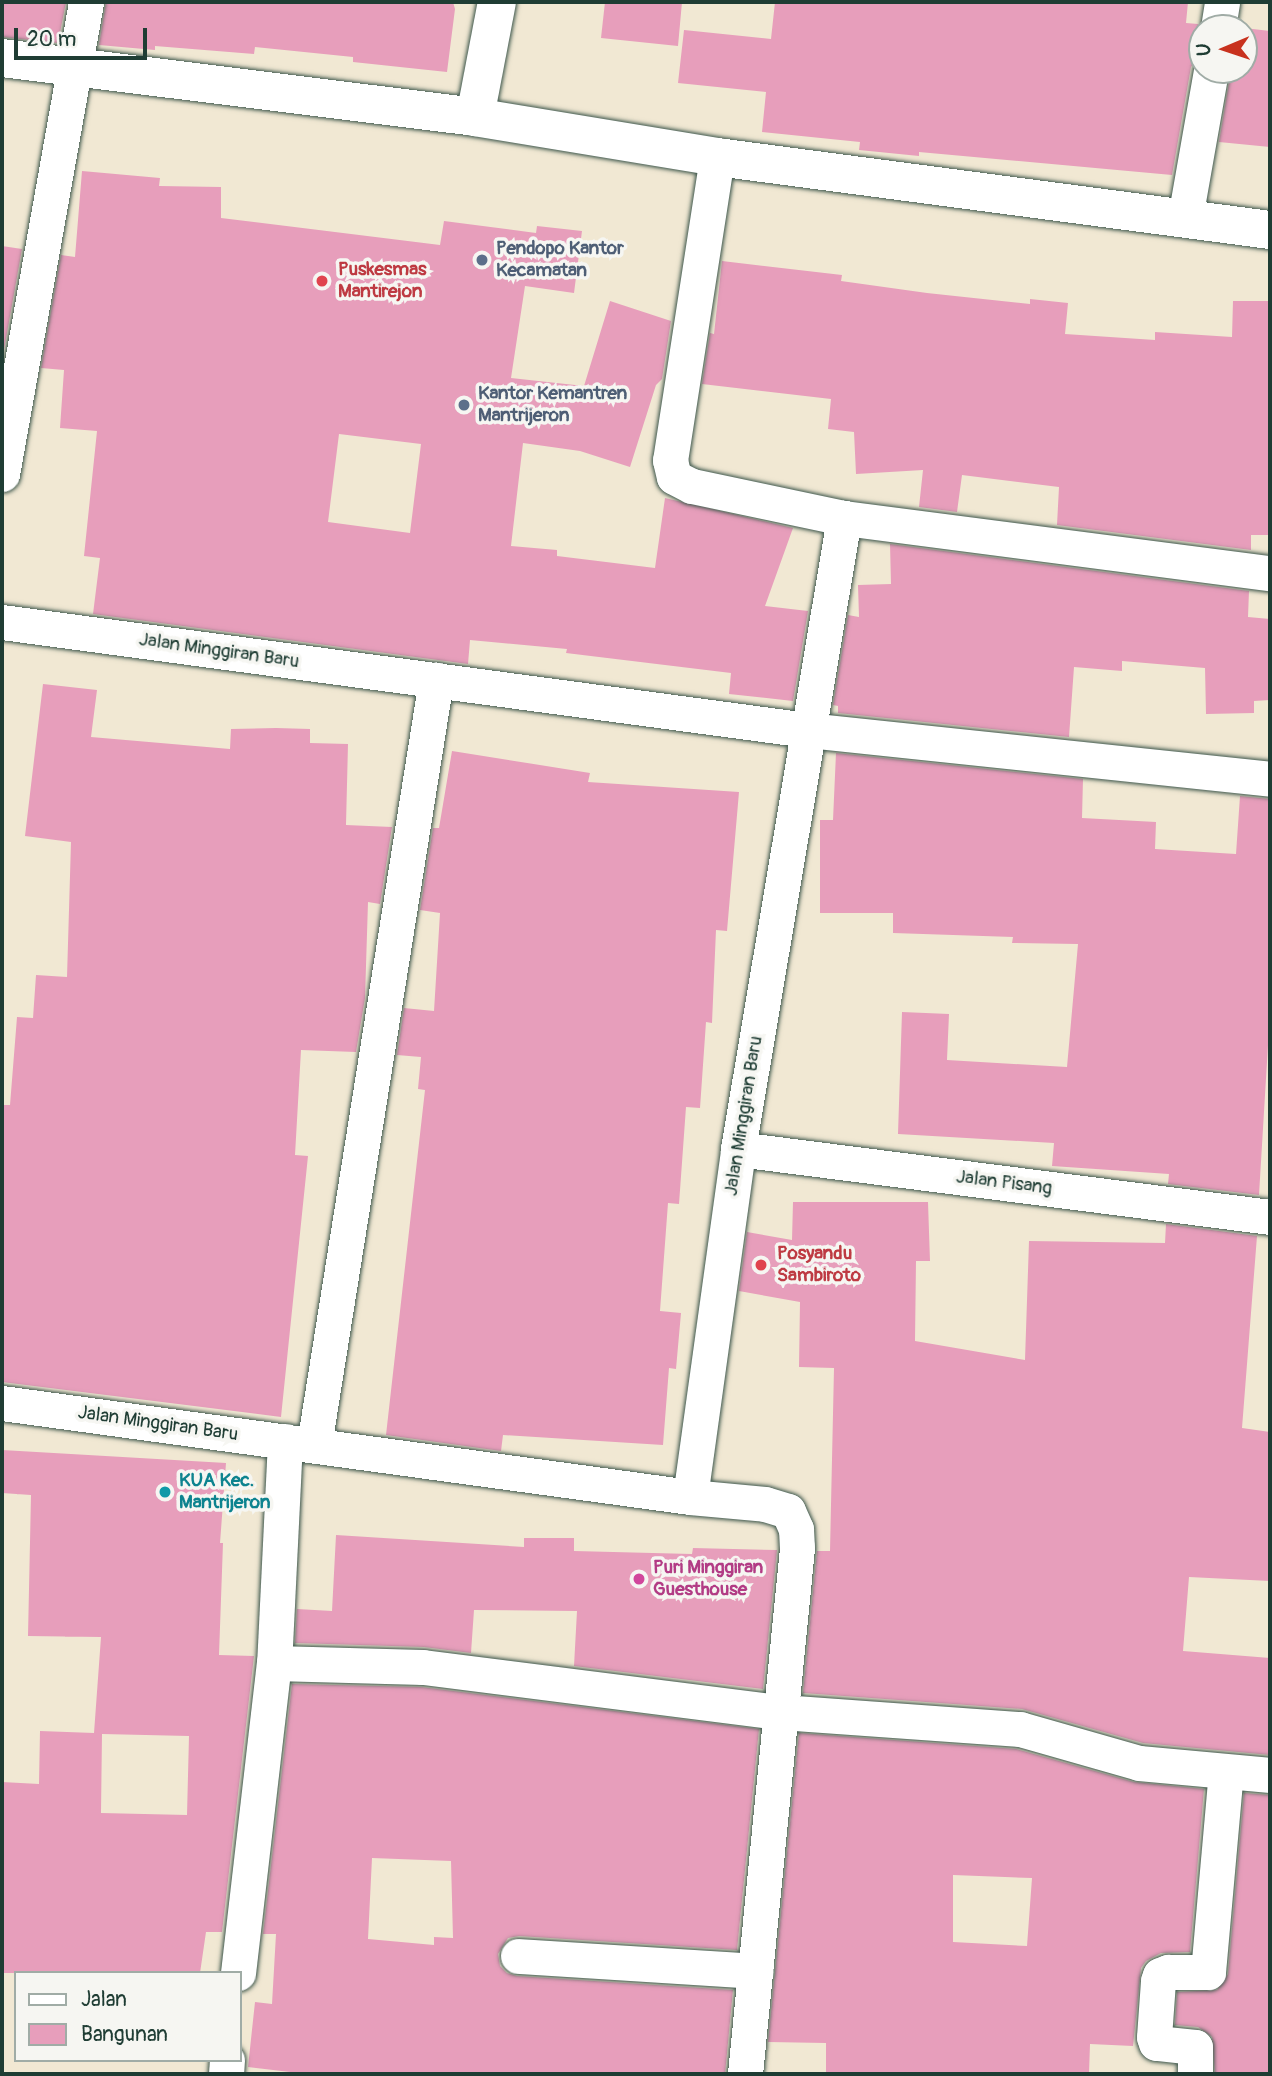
<!DOCTYPE html>
<html>
<head>
<meta charset="utf-8">
<style>
	body { margin:0 }
	#map { position:relative; width:1272px; height:2076px; overflow:hidden; background:#f1e8d3; font-family:Pangolin,sans-serif }
	div>[style] { position:absolute }
	.building>* { inset:0; background:#e79ebb }
	.roads { filter:drop-shadow(0 0 2px #3e574c) drop-shadow(0 0 2px #3e574c) }
	.street>* { height:35px; margin:-17.5px; padding:0 17.5px; transform-origin:17.5px; border-radius:17.5px; background:#fff }
	.secondary>* { height:38px; margin:-19px; padding:0 19px; transform-origin:19px; border-radius:19px; background:#fff }
	.dots>* { width:19px; height:19px; translate:-50% -50%; box-sizing:border-box; border:4px solid #f6f6f2; border-radius:50% }
	span { translate:-50% -50%; white-space:nowrap; text-align:center; line-height:1.15; -webkit-text-stroke:7px #f6f6f2; paint-order:stroke }
	.service-label { font-size:19px; color:#4e5e75; font-weight:700 }
	.left { translate:0 -50%; text-align:left }
	.health-label { font-size:19px; color:#be3a42; font-weight:700 }
	.street-label { font-size:19px; color:#1f3d34 }
	.culture-label { font-size:19px; color:#0d838f; font-weight:700 }
	.hotel-label { font-size:19px; color:#b23c85; font-weight:700 }
	.frame { position:absolute; inset:0; border:4px solid #1f3d34; pointer-events:none }
	.legend { position:absolute; left:14px; top:1971px; width:228px; height:91px; box-sizing:border-box; background:#f6f6f2; border:2px solid #a0aca6; margin:0; padding:9px 12px; list-style:none; font-size:21px; color:#1f3d34 }
	.legend li { display:flex; align-items:center; gap:14px; height:35px }
	.legend b { width:35px; border:2px solid #a0aca6 }
	.north { position:absolute; left:1188px; top:14px; width:70px; height:70px; box-sizing:border-box; background:#f6f6f2; border:2px solid #a0aca6; border-radius:50%; rotate:268deg; font-size:19px; font-weight:700; line-height:28px; text-align:center; color:#1f3d34 }
	.north::after { content:''; display:block; margin:auto; width:24px; height:32px; background:#c8321e; clip-path:polygon(50% 0,100% 100%,50% 72%,0 100%) }
	.scale { position:absolute; left:14px; top:28px; width:133px; height:32px; box-sizing:border-box; border:4px solid #1f3d34; border-top:0; padding-left:9px; font-size:21px; line-height:24px; white-space:nowrap; color:#1f3d34; -webkit-text-stroke:5px #f6f6f2; paint-order:stroke }
</style>
</head>
<body>
<div id="map">
	<div class="building">
		<i style="clip-path:polygon(2px 2px,66px 2px,58px 43px,2px 37px)"></i>
		<i style="clip-path:polygon(106px 2px,453px 2px,455px 9px,447px 72px,353px 62px,353px 57px,255px 47px,254px 54px,155px 46px,155px 50px,99px 45px)"></i>
		<i style="clip-path:polygon(605px 2px,682px 2px,678px 46px,601px 38px)"></i>
		<i style="clip-path:polygon(775px 2px,1188px 2px,1186px 23px,1198px 24px,1202px 52px,1191px 67px,1172px 175px,919px 152px,919px 156px,859px 150px,860px 142px,762px 132px,766px 92px,678px 83px,684px 30px,771px 39px)"></i>
		<i style="clip-path:polygon(1244px 28px,1270px 31px,1270px 147px,1219px 142px,1231px 70px,1244px 70px)"></i>
		<i style="clip-path:polygon(evenodd,82px 171px,160px 178px,159px 186px,221px 187px,221px 218px,440px 245px,444px 221px,536px 233px,537px 226px,582px 231px,574px 293px,525px 286px,511px 378px,584px 386px,610px 301px,671px 321px,662px 379px,656px 385px,630px 467px,580px 451px,523px 443px,511px 546px,557px 550px,557px 556px,655px 568px,665px 498px,793px 528px,765px 606px,808px 611px,793px 701px,729px 694px,731px 673px,566px 653px,567px 649px,470px 640px,468px 664px,93px 614px,100px 558px,84px 556px,97px 431px,60px 428px,64px 370px,41px 368px,61px 255px,75px 257px,82px 171px,339px 434px,421px 444px,410px 533px,328px 522px,339px 434px)"></i>
		<i style="clip-path:polygon(2px 246px,22px 249px,2px 361px)"></i>
		<i style="clip-path:polygon(722px 261px,842px 275px,841px 281px,927px 293px,1030px 304px,1030px 299px,1068px 303px,1065px 334px,1155px 340px,1155px 332px,1232px 337px,1233px 301px,1270px 301px,1270px 424px,1268px 424px,1270px 535px,1251px 535px,1251px 550px,1057px 525px,1059px 487px,962px 475px,957px 512px,919px 507px,923px 470px,856px 474px,854px 432px,828px 429px,831px 399px,702px 384px,710px 333px,714px 334px)"></i>
		<i style="clip-path:polygon(890px 544px,1249px 591px,1248px 617px,1270px 619px,1270px 700px,1254px 701px,1254px 713px,1206px 714px,1205px 668px,1122px 661px,1122px 671px,1074px 667px,1069px 737px,838px 713px,838px 706px,833px 705px,848px 615px,859px 617px,858px 585px,891px 584px)"></i>
		<i style="clip-path:polygon(43px 684px,97px 690px,91px 737px,230px 749px,231px 729px,276px 728px,310px 729px,310px 743px,348px 744px,346px 825px,392px 827px,380px 904px,368px 902px,365px 998px,356px 1052px,301px 1050px,295px 1155px,308px 1156px,281px 1417px,2px 1382px,2px 1105px,10px 1105px,17px 1017px,33px 1018px,36px 975px,67px 977px,71px 842px,25px 836px)"></i>
		<i style="clip-path:polygon(452px 751px,590px 773px,588px 782px,739px 792px,727px 931px,716px 930px,712px 1023px,706px 1022px,700px 1108px,686px 1107px,679px 1204px,668px 1203px,660px 1311px,681px 1313px,676px 1369px,669px 1368px,663px 1445px,503px 1435px,501px 1451px,386px 1435px,425px 1090px,418px 1089px,421px 1057px,397px 1055px,404px 1008px,434px 1011px,440px 913px,420px 910px,433px 828px,439px 828px)"></i>
		<i style="clip-path:polygon(836px 753px,1083px 779px,1082px 818px,1156px 822px,1155px 849px,1236px 854px,1240px 796px,1270px 799px,1270px 1012px,1259px 1195px,1168px 1184px,1169px 1174px,1052px 1166px,1054px 1143px,898px 1134px,902px 1012px,949px 1014px,947px 1060px,1067px 1067px,1078px 944px,1012px 943px,1013px 937px,893px 933px,893px 913px,820px 913px,820px 820px,833px 820px)"></i>
		<i style="clip-path:polygon(793px 1202px,928px 1202px,930px 1261px,916px 1261px,915px 1341px,1025px 1360px,1029px 1241px,1165px 1243px,1166px 1224px,1257px 1236px,1242px 1428px,1270px 1432px,1270px 1581px,1189px 1577px,1183px 1651px,1270px 1658px,1270px 1755px,1143px 1743px,1022px 1709px,803px 1693px,817px 1551px,830px 1551px,834px 1368px,799px 1367px,800px 1302px,739px 1291px,747px 1232px,792px 1240px)"></i>
		<i style="clip-path:polygon(evenodd,2px 1450px,226px 1463px,220px 1543px,223px 1543px,219px 1655px,254px 1656px,222px 1932px,206px 1932px,200px 1973px,2px 1973px,2px 1782px,39px 1784px,40px 1731px,94px 1733px,101px 1637px,28px 1636px,31px 1495px,2px 1493px,2px 1450px,102px 1734px,189px 1736px,187px 1815px,101px 1813px,102px 1734px)"></i>
		<i style="clip-path:polygon(336px 1535px,524px 1547px,524px 1538px,574px 1538px,574px 1551px,692px 1554px,693px 1548px,777px 1550px,763px 1689px,574px 1666px,577px 1611px,474px 1610px,471px 1653px,424px 1647px,295px 1643px,297px 1609px,332px 1611px)"></i>
		<i style="clip-path:polygon(evenodd,292px 1684px,421px 1687px,759px 1729px,737px 1950px,519px 1936px,508px 1938px,498px 1954px,500px 1966px,507px 1973px,517px 1976px,733px 1990px,725px 2074px,307px 2074px,248px 2067px,255px 2002px,272px 2004px,276px 1934px,263px 1934px,292px 1684px,372px 1858px,451px 1861px,453px 1938px,434px 1937px,434px 1945px,368px 1939px,372px 1858px)"></i>
		<i style="clip-path:polygon(evenodd,799px 1733px,1016px 1749px,1134px 1782px,1204px 1789px,1190px 1952px,1161px 1953px,1146px 1961px,1141px 1968px,1133px 2046px,1090px 2044px,1089px 2074px,826px 2074px,826px 2043px,768px 2042px,799px 1733px,953px 1875px,1032px 1878px,1027px 1946px,953px 1942px,953px 1875px)"></i>
		<i style="clip-path:polygon(1244px 1793px,1270px 1795px,1270px 2074px,1215px 2074px,1212px 2037px,1198px 2027px,1175px 2025px,1177px 1992px,1217px 1990px,1228px 1974px)"></i>
	</div>
	<div class="roads">
		<div class="street">
			<i style="left:1218px;top:28px;width:26px;rotate:-81deg"></i>
			<i style="left:717px;top:157px;width:307px;rotate:98.8deg"></i>
			<i style="left:670px;top:460px;width:17px;rotate:77deg"></i>
			<i style="left:674px;top:477px;width:20px;rotate:27deg"></i>
			<i style="left:692px;top:486px;width:155px;rotate:11.9deg"></i>
			<i style="left:844px;top:518px;width:430px;rotate:7.4deg"></i>
			<i style="left:1185px;top:218px;width:150px;rotate:-80deg"></i>
			<i style="left:2px;top:474px;width:479px;rotate:-79.9deg"></i>
			<i style="left:2px;top:622px;width:812px;rotate:7.64deg"></i>
			<i style="left:807px;top:730px;width:466px;rotate:6deg"></i>
			<i style="left:738px;top:1149px;width:536px;rotate:7.28deg"></i>
			<i style="left:2px;top:1403px;width:694px;rotate:7.78deg"></i>
			<i style="left:690px;top:1497px;width:351px;rotate:-82.1deg"></i>
			<i style="left:738px;top:1149px;width:640px;rotate:-80.46deg"></i>
			<i style="left:285px;top:1441px;width:222px;rotate:92.8deg"></i>
			<i style="left:274px;top:1663px;width:149px;rotate:1.5deg"></i>
			<i style="left:423px;top:1667px;width:361px;rotate:7.2deg"></i>
			<i style="left:781px;top:1712px;width:240px;rotate:4.1deg"></i>
			<i style="left:1020px;top:1729px;width:124px;rotate:15.9deg"></i>
			<i style="left:1139px;top:1763px;width:132px;rotate:5.2deg"></i>
			<i style="left:314px;top:1445px;width:775px;rotate:-80.94deg"></i>
			<i style="left:690px;top:1497px;width:75px;rotate:5.3deg"></i>
			<i style="left:765px;top:1504px;width:24px;rotate:17deg"></i>
			<i style="left:788px;top:1511px;width:20px;rotate:66deg"></i>
			<i style="left:796px;top:1529px;width:19px;rotate:87deg"></i>
			<i style="left:797px;top:1548px;width:529px;rotate:95.65deg"></i>
			<i style="left:518px;top:1956px;width:238px;rotate:3.6deg"></i>
			<i style="left:238px;top:1973px;width:312px;rotate:-83.4deg"></i>
			<i style="left:226px;top:2074px;width:14px;rotate:-86deg"></i>
			<i style="left:1195px;top:2074px;width:27px;rotate:-90deg"></i>
			<i style="left:1195px;top:2047px;width:39px;rotate:-174deg"></i>
			<i style="left:1156px;top:2043px;width:6px;rotate:-108deg"></i>
			<i style="left:1154px;top:2037px;width:56px;rotate:-85.9deg"></i>
			<i style="left:1158px;top:1981px;width:6px;rotate:-72deg"></i>
			<i style="left:1160px;top:1975px;width:9px;rotate:-21deg"></i>
			<i style="left:1168px;top:1972px;width:40px"></i>
			<i style="left:1208px;top:1972px;width:201px;rotate:-84.9deg"></i>
		</div>
		<div class="secondary">
			<i style="left:2px;top:58px;width:477px;rotate:7.1deg"></i>
			<i style="left:475px;top:117px;width:245px;rotate:9.4deg"></i>
			<i style="left:717px;top:157px;width:558px;rotate:7.52deg"></i>
			<i style="left:475px;top:117px;width:117px;rotate:-79.2deg"></i>
		</div>
	</div>
	<div class="dots">
		<i style="left:482px;top:260px;background:#5c6f8a"></i>
		<i style="left:322px;top:281px;background:#e0444e"></i>
		<i style="left:464px;top:405px;background:#5c6f8a"></i>
		<i style="left:761px;top:1265px;background:#e0444e"></i>
		<i style="left:165px;top:1492px;background:#0f9aa8"></i>
		<i style="left:639px;top:1579px;background:#d1479c"></i>
	</div>
	<div class="service-label">
		<span class="left" style="left:496px;top:260px">Pendopo Kantor<br>Kecamatan</span>
		<span class="left" style="left:478px;top:405px">Kantor Kemantren<br>Mantrijeron</span>
	</div>
	<div class="health-label">
		<span class="left" style="left:338px;top:281px">Puskesmas<br>Mantirejon</span>
		<span class="left" style="left:777px;top:1265px">Posyandu<br>Sambiroto</span>
	</div>
	<div class="street-label">
		<span style="left:219px;top:651px;rotate:8deg">Jalan Minggiran Baru</span>
		<span style="left:744px;top:1116px;rotate:-81deg">Jalan Minggiran Baru</span>
		<span style="left:1004px;top:1183px;rotate:7deg">Jalan Pisang</span>
		<span style="left:158px;top:1424px;rotate:8deg">Jalan Minggiran Baru</span>
	</div>
	<div class="culture-label">
		<span class="left" style="left:179px;top:1492px">KUA Kec.<br>Mantrijeron</span>
	</div>
	<div class="hotel-label">
		<span class="left" style="left:653px;top:1579px">Puri Minggiran<br>Guesthouse</span>
	</div>
	<div class="frame"></div>
	<ul class="legend">
	<li><b style="height:9px;background:#fff"></b>Jalan</li>
	<li><b style="height:19px;background:#e79ebb"></b>Bangunan</li>
	</ul>
	<div class="north">U</div>
	<div class="scale">20 m</div>
</div>
</body>
</html>
